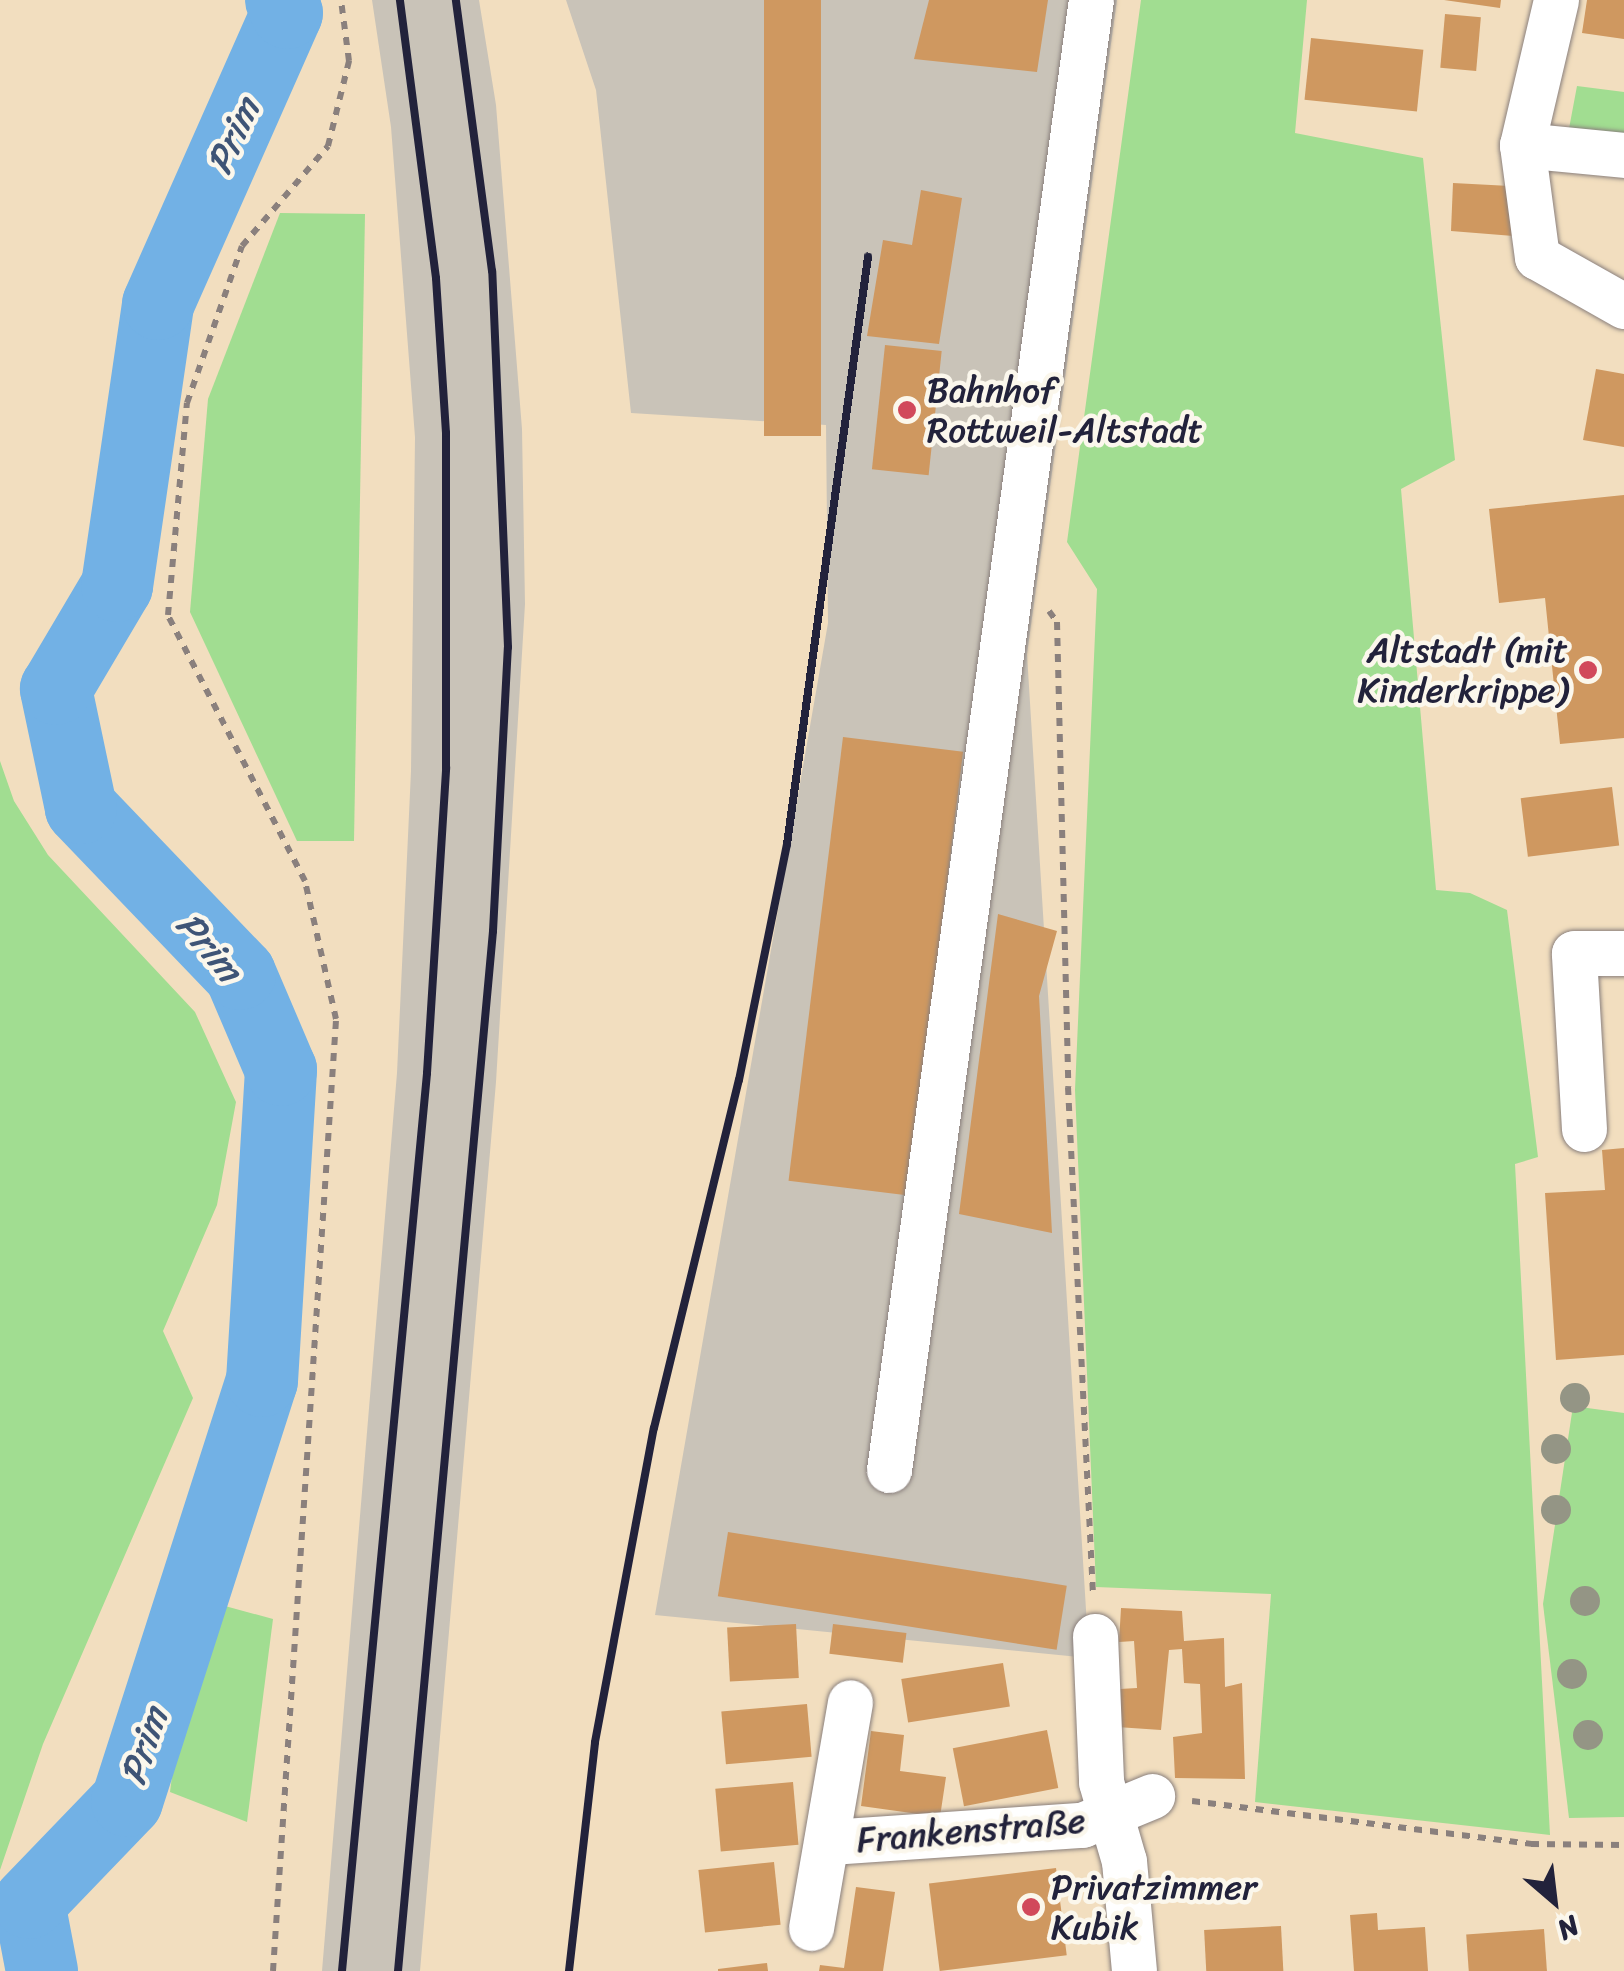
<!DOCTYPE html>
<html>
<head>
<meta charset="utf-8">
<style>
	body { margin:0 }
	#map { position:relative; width:1624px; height:1971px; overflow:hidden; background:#f2debf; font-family:Sriracha,sans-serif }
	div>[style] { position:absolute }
	.industrial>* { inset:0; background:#c9c3b8 }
	.green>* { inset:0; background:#a1dd91 }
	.river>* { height:72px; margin:-36px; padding:0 36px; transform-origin:36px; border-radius:36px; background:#72b1e5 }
	.building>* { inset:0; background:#cf9860; transform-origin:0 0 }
	.path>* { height:6px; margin-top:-3px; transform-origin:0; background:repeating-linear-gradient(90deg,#8a807d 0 8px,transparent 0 16px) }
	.roads { filter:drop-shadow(0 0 2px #8a807d) drop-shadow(0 0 2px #8a807d) }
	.minor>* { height:45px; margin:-22.5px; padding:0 22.5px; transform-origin:22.5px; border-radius:22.5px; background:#fff }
	.rail>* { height:8px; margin:-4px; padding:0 4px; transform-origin:4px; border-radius:4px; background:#22223b }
	.trees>* { width:30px; height:30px; margin:-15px; border-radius:50%; background:#949585 }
	.dots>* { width:28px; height:28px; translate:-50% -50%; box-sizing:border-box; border:5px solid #fbf7ec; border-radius:50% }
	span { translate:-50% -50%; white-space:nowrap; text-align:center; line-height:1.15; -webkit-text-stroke:9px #fbf7ec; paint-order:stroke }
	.poi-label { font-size:35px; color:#22223b }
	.left { translate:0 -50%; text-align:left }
	.right { translate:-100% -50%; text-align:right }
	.street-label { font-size:35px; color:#22223b }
	.water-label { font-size:38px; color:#3e5476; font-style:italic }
	.north { position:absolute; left:1504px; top:1851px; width:100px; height:100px; -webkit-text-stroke:8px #fbf7ec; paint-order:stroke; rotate:152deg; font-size:28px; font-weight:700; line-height:40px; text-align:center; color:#22223b }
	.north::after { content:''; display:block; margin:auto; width:35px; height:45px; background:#22223b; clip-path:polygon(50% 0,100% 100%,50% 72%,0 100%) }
</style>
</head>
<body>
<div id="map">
	<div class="industrial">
		<i style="clip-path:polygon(372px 0,479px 0,496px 105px,522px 429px,525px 604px,496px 1082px,420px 1971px,322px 1971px,397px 1073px,411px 771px,415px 437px,391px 127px)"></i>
		<i style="clip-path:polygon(566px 0,1117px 0,1027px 654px,1089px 1658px,655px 1615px,828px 623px,826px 425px,631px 413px,596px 90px)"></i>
	</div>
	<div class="green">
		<i style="clip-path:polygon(1141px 0,1307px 0,1295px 133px,1423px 158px,1455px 460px,1401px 489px,1436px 890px,1470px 893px,1507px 910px,1538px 1157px,1515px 1164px,1550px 1835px,1255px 1802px,1271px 1594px,1096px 1587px,1075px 1090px,1097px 589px,1067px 542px)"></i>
		<i style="clip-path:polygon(1577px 86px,1624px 92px,1624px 140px,1568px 134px)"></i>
		<i style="clip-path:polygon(280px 213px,365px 214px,354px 841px,297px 841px,190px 612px,208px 399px)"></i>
		<i style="clip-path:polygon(0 761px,14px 801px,48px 855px,195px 1012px,236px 1102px,217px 1205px,163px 1331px,193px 1398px,43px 1744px,0 1870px)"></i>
		<i style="clip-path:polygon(1573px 1406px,1624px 1413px,1624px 1817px,1569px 1818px,1543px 1604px)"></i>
		<i style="clip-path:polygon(225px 1606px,273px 1619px,247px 1822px,170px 1792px,184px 1681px)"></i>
	</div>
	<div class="river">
		<i style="left:42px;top:1971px;width:69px;rotate:-100.8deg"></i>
		<i style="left:29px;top:1903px;width:141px;rotate:-46.1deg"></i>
		<i style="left:127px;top:1801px;width:441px;rotate:-72.2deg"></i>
		<i style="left:262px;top:1381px;width:312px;rotate:-86.5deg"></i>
		<i style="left:281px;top:1070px;width:104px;rotate:-113.1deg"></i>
		<i style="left:240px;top:974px;width:230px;rotate:-133.8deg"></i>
		<i style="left:81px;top:808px;width:122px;rotate:-101.9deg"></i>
		<i style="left:56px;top:689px;width:120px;rotate:-59.4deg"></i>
		<i style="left:117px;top:586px;width:285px;rotate:-81.7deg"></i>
		<i style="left:158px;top:304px;width:318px;rotate:-66.1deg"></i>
		<i style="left:287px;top:13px;width:14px;rotate:-115deg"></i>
	</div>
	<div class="building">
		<i style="left:764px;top:0;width:57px;height:436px"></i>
		<i style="clip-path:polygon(929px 0,1048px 0,1037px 72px,914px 59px)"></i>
		<i style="clip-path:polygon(1444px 0,1501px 0,1500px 8px)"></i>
		<i style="clip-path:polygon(1587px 0,1624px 0,1624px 39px,1582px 33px)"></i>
		<i style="left:1445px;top:14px;width:36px;height:54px;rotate:5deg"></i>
		<i style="left:1311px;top:38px;width:113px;height:62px;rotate:6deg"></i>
		<i style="clip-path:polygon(1453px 183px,1510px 186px,1526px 237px,1451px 231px)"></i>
		<i style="clip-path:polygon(921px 190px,962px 198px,939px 344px,867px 336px,883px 240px,912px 245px)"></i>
		<i style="left:885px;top:345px;width:57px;height:125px;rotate:6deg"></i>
		<i style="clip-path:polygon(1596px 369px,1624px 374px,1624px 447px,1583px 440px)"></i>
		<i style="clip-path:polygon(1624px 495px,1624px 738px,1560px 744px,1545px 598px,1499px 603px,1489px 509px)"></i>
		<i style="left:843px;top:737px;width:121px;height:447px;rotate:7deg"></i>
		<i style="left:1612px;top:787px;width:59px;height:92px;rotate:83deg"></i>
		<i style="clip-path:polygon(998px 914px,1057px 931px,1039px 996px,1052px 1233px,959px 1214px)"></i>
		<i style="clip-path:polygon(1624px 1148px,1624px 1355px,1556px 1360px,1545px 1193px,1605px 1190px,1602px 1150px)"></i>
		<i style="left:728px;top:1532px;width:343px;height:65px;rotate:9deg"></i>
		<i style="clip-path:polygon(1121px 1608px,1182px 1611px,1184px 1641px,1224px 1638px,1225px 1687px,1242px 1683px,1245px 1779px,1175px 1778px,1173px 1737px,1202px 1733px,1200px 1684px,1184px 1683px,1182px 1649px,1169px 1650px,1161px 1730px,1117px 1727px,1120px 1689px,1137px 1688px,1134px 1641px,1119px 1642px)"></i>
		<i style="left:796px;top:1624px;width:54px;height:69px;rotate:87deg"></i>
		<i style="left:833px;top:1624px;width:74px;height:30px;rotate:7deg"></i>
		<i style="left:1003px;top:1663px;width:44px;height:103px;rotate:81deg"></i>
		<i style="left:807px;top:1704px;width:53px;height:86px;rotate:85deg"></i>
		<i style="left:1047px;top:1730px;width:59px;height:96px;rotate:79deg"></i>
		<i style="clip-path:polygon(871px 1731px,904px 1735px,900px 1771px,946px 1777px,940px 1817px,861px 1806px)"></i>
		<i style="left:793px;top:1782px;width:63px;height:78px;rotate:85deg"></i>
		<i style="left:774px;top:1862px;width:63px;height:76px;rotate:84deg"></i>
		<i style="left:1056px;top:1868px;width:88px;height:128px;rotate:83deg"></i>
		<i style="clip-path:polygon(856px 1887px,895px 1892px,883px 1971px,819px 1971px,820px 1965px,844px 1968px)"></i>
		<i style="clip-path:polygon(1377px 1913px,1378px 1930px,1425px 1927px,1428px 1971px,1354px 1971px,1350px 1915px)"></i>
		<i style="left:1281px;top:1926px;width:45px;height:77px;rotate:87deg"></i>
		<i style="left:1544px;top:1929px;width:42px;height:78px;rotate:86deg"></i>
		<i style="clip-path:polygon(767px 1963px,768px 1971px,718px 1971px,718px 1969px)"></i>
	</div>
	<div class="path">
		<i style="left:1049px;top:611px;width:14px;rotate:54deg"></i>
		<i style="left:1057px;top:622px;width:465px;rotate:88.6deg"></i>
		<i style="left:1068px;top:1087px;width:509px;rotate:87.18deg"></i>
		<i style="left:1192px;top:1801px;width:342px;rotate:7.2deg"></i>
		<i style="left:1531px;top:1844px;width:93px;rotate:0.6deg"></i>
		<i style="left:273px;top:1971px;width:954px;rotate:-86.21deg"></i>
		<i style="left:336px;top:1019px;width:141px;rotate:-102.7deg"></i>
		<i style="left:305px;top:881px;width:299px;rotate:-117.3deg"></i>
		<i style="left:168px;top:615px;width:213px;rotate:-84.9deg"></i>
		<i style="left:187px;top:403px;width:166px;rotate:-70.7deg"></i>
		<i style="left:242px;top:246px;width:132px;rotate:-49.3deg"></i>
		<i style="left:328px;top:146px;width:88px;rotate:-76.1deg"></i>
		<i style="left:349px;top:61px;width:62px;rotate:-97.5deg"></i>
	</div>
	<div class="roads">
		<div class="minor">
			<i style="left:1556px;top:0;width:149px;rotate:103.2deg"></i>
			<i style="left:1522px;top:145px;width:113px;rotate:82.4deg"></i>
			<i style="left:1537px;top:257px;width:100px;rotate:29.4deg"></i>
			<i style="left:1522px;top:145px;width:102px;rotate:5.6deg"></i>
			<i style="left:1584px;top:1129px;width:176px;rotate:-93.3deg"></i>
			<i style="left:1574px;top:953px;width:50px"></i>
			<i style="left:889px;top:1470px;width:1484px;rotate:-82.18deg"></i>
			<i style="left:1095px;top:1636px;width:146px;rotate:87.6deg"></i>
			<i style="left:1101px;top:1782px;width:82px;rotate:73.8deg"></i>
			<i style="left:1124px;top:1861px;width:110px;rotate:84.8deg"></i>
			<i style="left:830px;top:1842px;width:253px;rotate:-3.9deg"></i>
			<i style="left:1082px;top:1825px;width:76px;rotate:-22.5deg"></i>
			<i style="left:811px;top:1928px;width:229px;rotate:-80.2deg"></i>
		</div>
	</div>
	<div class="rail">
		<i style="left:342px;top:1971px;width:902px;rotate:-84.59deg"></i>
		<i style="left:427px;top:1073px;width:306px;rotate:-86.4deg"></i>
		<i style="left:446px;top:768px;width:335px;rotate:-90deg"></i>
		<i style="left:446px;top:433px;width:155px;rotate:-93.7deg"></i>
		<i style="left:436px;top:278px;width:280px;rotate:-97.4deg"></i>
		<i style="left:398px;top:1971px;width:1044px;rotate:-84.78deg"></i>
		<i style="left:493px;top:931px;width:284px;rotate:-87deg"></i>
		<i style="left:508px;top:647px;width:376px;rotate:-92.4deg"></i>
		<i style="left:492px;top:271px;width:273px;rotate:-97.6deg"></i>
		<i style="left:569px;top:1971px;width:230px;rotate:-83.5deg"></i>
		<i style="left:595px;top:1742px;width:319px;rotate:-79.4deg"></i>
		<i style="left:654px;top:1428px;width:358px;rotate:-76.3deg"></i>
		<i style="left:739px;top:1080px;width:241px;rotate:-78.5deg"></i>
		<i style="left:787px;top:844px;width:593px;rotate:-82.14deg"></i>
	</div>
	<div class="trees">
		<i style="left:1575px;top:1398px"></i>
		<i style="left:1556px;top:1449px"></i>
		<i style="left:1556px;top:1510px"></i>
		<i style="left:1585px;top:1601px"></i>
		<i style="left:1572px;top:1674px"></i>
		<i style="left:1588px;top:1735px"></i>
	</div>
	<div class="dots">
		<i style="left:907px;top:410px;background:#d1495b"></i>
		<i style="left:1588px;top:670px;background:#d1495b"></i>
		<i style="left:1031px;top:1907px;background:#d1495b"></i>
	</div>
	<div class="poi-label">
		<span class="left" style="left:927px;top:410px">Bahnhof<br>Rottweil-Altstadt</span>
		<span class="right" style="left:1568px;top:670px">Altstadt (mit<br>Kinderkrippe)</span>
		<span class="left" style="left:1051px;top:1907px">Privatzimmer<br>Kubik</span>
	</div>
	<div class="street-label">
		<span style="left:971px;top:1830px;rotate:-5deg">Frankenstraße</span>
	</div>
	<div class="water-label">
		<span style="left:233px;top:136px;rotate:-66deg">Prim</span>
		<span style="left:209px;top:947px;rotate:49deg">Prim</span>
		<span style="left:144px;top:1746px;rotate:-72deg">Prim</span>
	</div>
	<div class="north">N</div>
</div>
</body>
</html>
